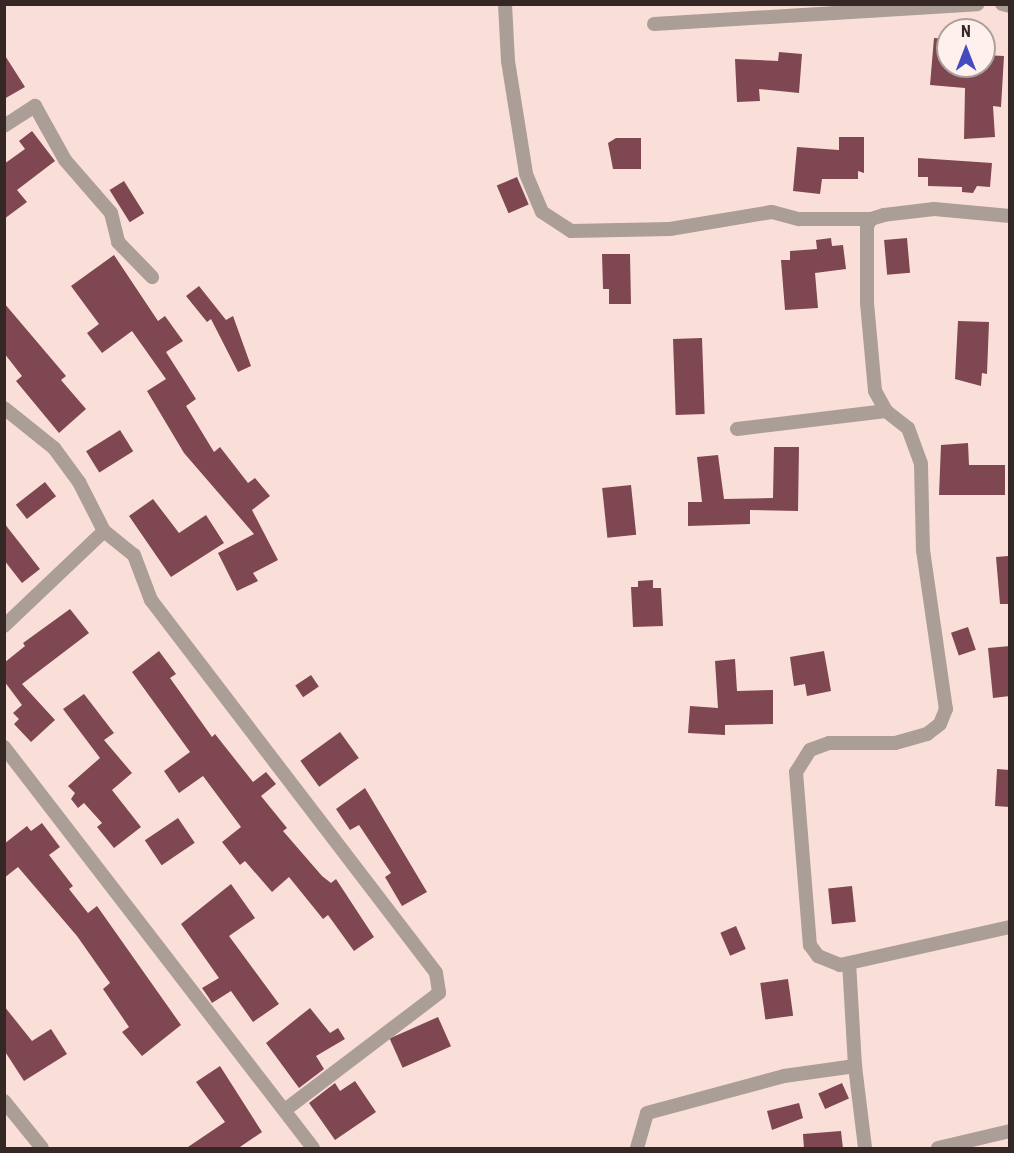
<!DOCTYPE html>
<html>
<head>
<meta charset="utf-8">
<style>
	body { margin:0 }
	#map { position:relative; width:1014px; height:1153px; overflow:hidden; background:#fadfd9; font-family:"Roboto Condensed",sans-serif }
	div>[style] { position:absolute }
	.building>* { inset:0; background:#7e4751; transform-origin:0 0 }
	.minor>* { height:14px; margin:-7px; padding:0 7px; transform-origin:7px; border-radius:7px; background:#aa9e96 }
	span { translate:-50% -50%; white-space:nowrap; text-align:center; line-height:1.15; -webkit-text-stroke:6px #fef0ec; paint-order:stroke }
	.frame { position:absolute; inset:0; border:6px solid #342724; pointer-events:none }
	.north { position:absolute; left:936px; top:18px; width:60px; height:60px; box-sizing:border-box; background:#fef0ec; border:2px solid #ada09c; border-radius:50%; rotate:0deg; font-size:16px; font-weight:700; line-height:24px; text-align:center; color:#342724 }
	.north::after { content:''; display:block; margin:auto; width:21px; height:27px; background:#444bc0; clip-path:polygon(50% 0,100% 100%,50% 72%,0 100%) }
</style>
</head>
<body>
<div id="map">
	<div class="building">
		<i style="clip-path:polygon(934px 38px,948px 39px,948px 66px,984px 66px,984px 55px,1004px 56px,1001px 107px,993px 106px,995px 137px,964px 139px,965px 88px,930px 85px)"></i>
		<i style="clip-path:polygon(779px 52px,802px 54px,799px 93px,759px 89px,760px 101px,737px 102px,735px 59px,778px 61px)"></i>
		<i style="clip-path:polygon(4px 54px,25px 87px,4px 99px)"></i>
		<i style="clip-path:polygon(32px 131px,55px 161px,17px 190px,27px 202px,4px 219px,4px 164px,25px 149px,19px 141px)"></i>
		<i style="clip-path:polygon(839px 137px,864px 137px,864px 173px,858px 171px,858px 179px,822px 179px,820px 194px,793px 191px,797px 147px,839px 150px)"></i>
		<i style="clip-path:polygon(616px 138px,641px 138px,641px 169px,613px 169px,608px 143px)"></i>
		<i style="clip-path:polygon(918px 158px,992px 163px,990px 187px,977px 186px,973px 193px,962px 192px,962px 187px,928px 186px,928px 177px,918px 177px)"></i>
		<i style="left:517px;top:177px;width:30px;height:22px;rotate:67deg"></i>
		<i style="left:124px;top:181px;width:38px;height:17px;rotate:58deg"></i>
		<i style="clip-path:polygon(831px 238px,832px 246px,843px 245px,846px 269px,815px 273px,818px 308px,785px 310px,781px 260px,790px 260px,790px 251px,817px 249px,816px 240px)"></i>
		<i style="left:907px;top:238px;width:35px;height:23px;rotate:85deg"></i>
		<i style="clip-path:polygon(602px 254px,630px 254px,631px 304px,609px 304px,609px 289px,603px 289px)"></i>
		<i style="clip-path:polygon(114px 255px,158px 321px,165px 316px,183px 341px,166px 352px,196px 399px,186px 406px,214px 452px,220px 447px,248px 483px,255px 478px,270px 496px,252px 510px,278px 560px,253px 573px,258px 581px,237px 591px,218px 553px,254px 534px,184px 453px,147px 391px,166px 379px,132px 331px,102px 353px,87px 333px,99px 324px,71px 286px)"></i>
		<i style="clip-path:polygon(199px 286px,226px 320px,233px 316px,251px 366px,238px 372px,211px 319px,207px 322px,186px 296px)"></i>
		<i style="clip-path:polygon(4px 303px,66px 376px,61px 380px,86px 409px,59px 433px,16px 381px,22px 376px,4px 353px)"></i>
		<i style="clip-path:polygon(958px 321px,989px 322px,987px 374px,982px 373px,981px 386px,955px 379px)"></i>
		<i style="left:702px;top:338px;width:76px;height:29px;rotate:88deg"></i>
		<i style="left:120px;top:430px;width:25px;height:40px;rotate:58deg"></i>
		<i style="clip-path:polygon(968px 443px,969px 465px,1005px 465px,1005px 495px,939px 495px,941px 445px)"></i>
		<i style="clip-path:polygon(774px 447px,799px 447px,798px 511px,750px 510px,750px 524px,688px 526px,688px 502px,702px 502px,697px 457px,718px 455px,724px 499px,773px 498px)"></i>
		<i style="left:45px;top:482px;width:18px;height:37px;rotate:52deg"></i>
		<i style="left:631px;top:485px;width:50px;height:29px;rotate:84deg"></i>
		<i style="clip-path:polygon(153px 499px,179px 533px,206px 515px,224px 543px,171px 577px,129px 516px)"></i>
		<i style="clip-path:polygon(4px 523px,40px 569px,22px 583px,4px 560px)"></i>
		<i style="clip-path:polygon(1008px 556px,1010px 604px,1000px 604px,996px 557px)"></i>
		<i style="clip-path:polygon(653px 580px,653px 588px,661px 588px,663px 626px,633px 627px,631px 587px,638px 587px,638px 581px)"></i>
		<i style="clip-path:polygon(70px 609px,89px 633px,22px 684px,55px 720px,31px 742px,14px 724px,19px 719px,13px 713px,22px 705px,4px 681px,4px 663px,25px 646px,23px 643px)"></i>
		<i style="left:968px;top:627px;width:24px;height:18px;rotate:71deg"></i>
		<i style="clip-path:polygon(1010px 646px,1010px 696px,993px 698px,988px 648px)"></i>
		<i style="clip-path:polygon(159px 651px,176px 674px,170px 678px,212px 737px,215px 734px,253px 782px,266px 772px,276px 784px,261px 796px,287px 828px,283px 831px,322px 876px,331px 883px,336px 879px,374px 937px,354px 951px,328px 915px,323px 919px,289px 877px,272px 892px,245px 861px,240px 865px,222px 842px,241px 827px,203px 776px,179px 793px,164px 771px,190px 752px,132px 672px)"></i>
		<i style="clip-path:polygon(824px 651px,831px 691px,807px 696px,805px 684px,794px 686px,790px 657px)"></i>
		<i style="clip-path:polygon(735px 659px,737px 691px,773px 690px,773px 724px,725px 725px,725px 735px,688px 733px,690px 706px,718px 708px,715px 661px)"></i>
		<i style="left:311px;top:675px;width:14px;height:19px;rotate:56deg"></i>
		<i style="clip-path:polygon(84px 694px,114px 733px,104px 740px,132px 773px,112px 790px,141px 827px,114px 848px,97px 827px,102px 823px,84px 803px,78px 808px,71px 799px,75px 793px,68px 786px,100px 758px,63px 709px)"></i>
		<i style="left:340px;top:732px;width:32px;height:49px;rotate:54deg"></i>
		<i style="clip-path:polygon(997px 769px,1010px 770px,1010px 807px,995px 806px)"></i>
		<i style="clip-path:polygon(365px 788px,427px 892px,402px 906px,385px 877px,391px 873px,359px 825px,350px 830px,336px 809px)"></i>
		<i style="left:178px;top:818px;width:30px;height:40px;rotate:56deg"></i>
		<i style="clip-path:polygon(42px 823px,60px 847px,49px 855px,73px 886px,69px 889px,88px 913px,97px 906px,181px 1025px,142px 1056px,122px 1032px,129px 1027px,103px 989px,110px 983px,77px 936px,18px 867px,4px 878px,4px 844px,27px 826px,31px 831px)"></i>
		<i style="clip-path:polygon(231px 884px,255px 918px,229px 936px,279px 1004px,253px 1022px,231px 991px,212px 1003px,209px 998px,202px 988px,219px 978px,181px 924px)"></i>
		<i style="left:852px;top:886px;width:36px;height:24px;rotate:84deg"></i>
		<i style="left:736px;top:926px;width:25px;height:17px;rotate:67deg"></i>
		<i style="left:788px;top:979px;width:37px;height:28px;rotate:82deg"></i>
		<i style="clip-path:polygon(4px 1006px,32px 1041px,51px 1029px,67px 1054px,24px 1081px,4px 1050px)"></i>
		<i style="clip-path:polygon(310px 1008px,330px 1033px,338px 1028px,345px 1039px,316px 1056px,324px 1069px,299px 1088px,266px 1043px)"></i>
		<i style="left:438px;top:1017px;width:32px;height:53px;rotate:66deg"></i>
		<i style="clip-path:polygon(220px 1066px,262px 1132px,237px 1149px,185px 1149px,225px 1122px,196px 1082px)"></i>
		<i style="clip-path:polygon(355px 1081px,376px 1112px,335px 1140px,309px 1103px,335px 1083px,340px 1091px)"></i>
		<i style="left:842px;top:1083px;width:17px;height:26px;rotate:66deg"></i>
		<i style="clip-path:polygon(799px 1103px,803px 1118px,772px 1130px,767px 1111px)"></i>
		<i style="clip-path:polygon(841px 1131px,843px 1149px,804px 1149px,803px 1134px)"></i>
	</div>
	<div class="minor">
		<i style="left:505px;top:4px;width:57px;rotate:87deg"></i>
		<i style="left:508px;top:61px;width:114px;rotate:80.9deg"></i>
		<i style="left:526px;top:174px;width:41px;rotate:67.2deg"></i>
		<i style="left:542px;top:212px;width:35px;rotate:33deg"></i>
		<i style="left:571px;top:231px;width:99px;rotate:-1.2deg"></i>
		<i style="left:670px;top:229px;width:103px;rotate:-9.5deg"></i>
		<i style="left:772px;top:212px;width:28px;rotate:15deg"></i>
		<i style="left:799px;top:219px;width:72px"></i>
		<i style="left:1002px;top:4px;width:8px;rotate:14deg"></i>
		<i style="left:654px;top:24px;width:324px;rotate:-3.5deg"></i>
		<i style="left:4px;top:126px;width:37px;rotate:-33deg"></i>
		<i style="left:35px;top:106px;width:62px;rotate:60.9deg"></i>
		<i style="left:65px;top:160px;width:70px;rotate:49deg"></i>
		<i style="left:111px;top:213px;width:30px;rotate:76deg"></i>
		<i style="left:118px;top:242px;width:49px;rotate:45.8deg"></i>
		<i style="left:1010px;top:216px;width:76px;rotate:-174.7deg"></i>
		<i style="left:934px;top:209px;width:50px;rotate:173.2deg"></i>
		<i style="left:884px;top:215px;width:14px;rotate:163deg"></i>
		<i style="left:871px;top:219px;width:8px;rotate:120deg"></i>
		<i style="left:867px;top:226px;width:77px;rotate:90deg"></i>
		<i style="left:867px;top:303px;width:88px;rotate:84.8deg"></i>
		<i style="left:875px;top:391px;width:23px;rotate:61deg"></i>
		<i style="left:886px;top:411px;width:28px;rotate:38deg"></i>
		<i style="left:908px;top:428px;width:38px;rotate:70deg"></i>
		<i style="left:921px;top:464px;width:86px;rotate:88.7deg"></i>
		<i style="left:923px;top:550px;width:161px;rotate:81.8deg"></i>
		<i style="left:946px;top:709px;width:16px;rotate:112deg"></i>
		<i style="left:940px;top:724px;width:16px;rotate:142deg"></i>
		<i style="left:927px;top:734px;width:33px;rotate:164deg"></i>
		<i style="left:895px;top:743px;width:66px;rotate:180deg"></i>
		<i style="left:829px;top:743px;width:20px;rotate:160deg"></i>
		<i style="left:810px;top:750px;width:26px;rotate:122deg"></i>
		<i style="left:796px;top:772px;width:174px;rotate:85.4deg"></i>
		<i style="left:810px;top:945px;width:14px;rotate:54deg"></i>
		<i style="left:818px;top:956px;width:24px;rotate:22deg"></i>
		<i style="left:840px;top:965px;width:174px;rotate:-12.6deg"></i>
		<i style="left:4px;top:408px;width:64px;rotate:38.7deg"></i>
		<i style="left:54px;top:448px;width:42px;rotate:53.7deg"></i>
		<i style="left:79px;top:482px;width:55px;rotate:63deg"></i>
		<i style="left:104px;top:531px;width:38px;rotate:39deg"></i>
		<i style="left:134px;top:555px;width:48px;rotate:69.3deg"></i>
		<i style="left:151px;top:600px;width:469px;rotate:52.6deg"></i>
		<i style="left:436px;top:973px;width:20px;rotate:81deg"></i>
		<i style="left:439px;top:993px;width:192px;rotate:142.8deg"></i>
		<i style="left:737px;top:429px;width:150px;rotate:-6.9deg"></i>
		<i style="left:4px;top:626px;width:138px;rotate:-43.5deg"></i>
		<i style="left:4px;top:747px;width:506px;rotate:52.38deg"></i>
		<i style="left:855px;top:1066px;width:83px;rotate:83deg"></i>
		<i style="left:4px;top:1101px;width:60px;rotate:51deg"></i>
		<i style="left:637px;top:1148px;width:36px;rotate:-74deg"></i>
		<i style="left:647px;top:1113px;width:142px;rotate:-15.1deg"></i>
		<i style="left:784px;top:1076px;width:72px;rotate:-8deg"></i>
		<i style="left:855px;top:1066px;width:103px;rotate:-93.3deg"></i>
		<i style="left:938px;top:1148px;width:74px;rotate:-13.3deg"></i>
	</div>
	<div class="frame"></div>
	<div class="north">N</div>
</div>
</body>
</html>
